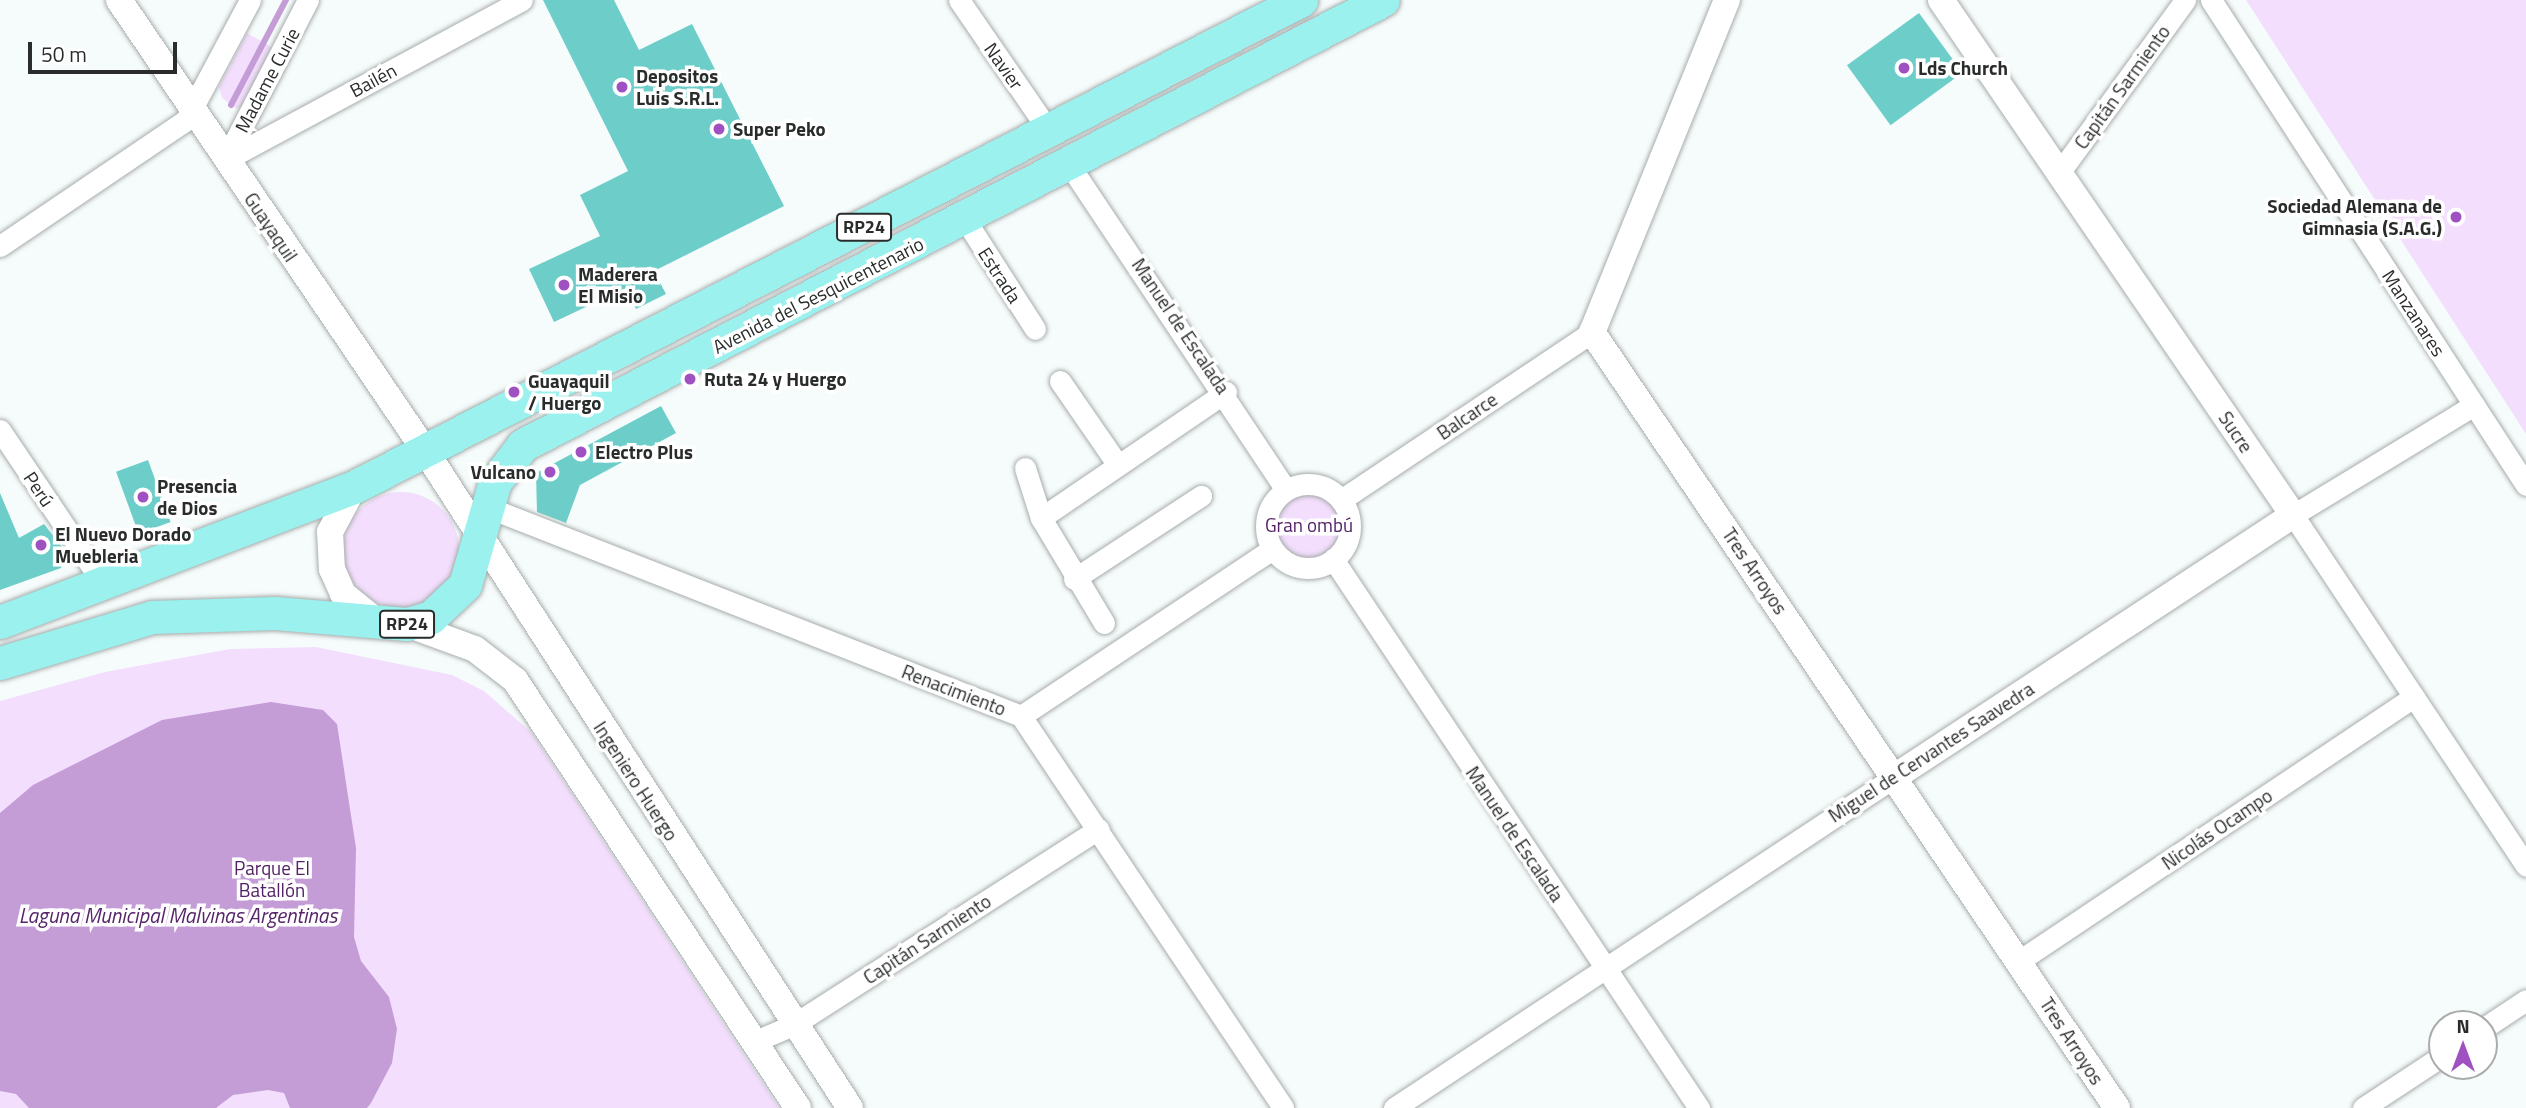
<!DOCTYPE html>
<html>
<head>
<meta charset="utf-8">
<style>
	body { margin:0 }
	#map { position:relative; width:2526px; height:1108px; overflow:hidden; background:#f6fcfb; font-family:"Titillium Web",sans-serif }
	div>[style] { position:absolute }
	.green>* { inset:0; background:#f3defd }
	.round { border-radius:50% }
	.water>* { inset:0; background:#c49dd7 }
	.stream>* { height:6px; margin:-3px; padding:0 3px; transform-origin:3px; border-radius:3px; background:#c49dd7 }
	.building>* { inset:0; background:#6dcec9; transform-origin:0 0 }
	.roads { filter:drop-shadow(0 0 2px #a7acac) drop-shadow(0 0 2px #a7acac) }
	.minor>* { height:21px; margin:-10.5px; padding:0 10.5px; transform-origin:10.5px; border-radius:10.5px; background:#fff }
	.minor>.ring { margin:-10.5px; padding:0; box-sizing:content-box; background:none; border:21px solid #fff; border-radius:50% }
	.tertiary>* { height:26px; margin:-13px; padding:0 13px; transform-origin:13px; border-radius:13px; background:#fff }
	.primary>* { height:33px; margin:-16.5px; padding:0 16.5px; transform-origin:16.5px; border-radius:16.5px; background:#9bf1ed }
	.dots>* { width:19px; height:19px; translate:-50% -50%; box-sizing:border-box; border:4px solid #fff; border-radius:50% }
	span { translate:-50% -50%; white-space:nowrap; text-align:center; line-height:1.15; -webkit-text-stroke:7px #fff; paint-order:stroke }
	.shield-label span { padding:2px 5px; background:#fff; border:2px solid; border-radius:5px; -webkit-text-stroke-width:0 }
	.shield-label { font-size:18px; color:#2a2c2c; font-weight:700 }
	.street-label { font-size:19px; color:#2a2c2c }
	.poi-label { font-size:19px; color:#2a2c2c; font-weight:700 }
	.left { translate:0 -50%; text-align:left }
	.right { translate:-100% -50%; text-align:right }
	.park-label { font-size:19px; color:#522166 }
	.water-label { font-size:21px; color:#56256a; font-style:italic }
	.north { position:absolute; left:2428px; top:1010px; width:70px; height:70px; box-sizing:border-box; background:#fff; border:2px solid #aaabab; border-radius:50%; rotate:0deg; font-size:19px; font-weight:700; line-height:28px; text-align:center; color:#2a2c2c }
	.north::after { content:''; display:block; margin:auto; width:24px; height:32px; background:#a051c1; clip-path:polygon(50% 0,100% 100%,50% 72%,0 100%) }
	.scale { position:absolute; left:28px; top:42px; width:149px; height:32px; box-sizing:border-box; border:4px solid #2a2c2c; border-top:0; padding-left:9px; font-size:21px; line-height:24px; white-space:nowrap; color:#2a2c2c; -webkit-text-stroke:5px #fff; paint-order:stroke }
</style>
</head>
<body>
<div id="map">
	<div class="green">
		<i style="clip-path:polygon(2246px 0,2526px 0,2526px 434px)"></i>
		<i style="clip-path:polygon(247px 33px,280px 52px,249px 105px,237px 109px,222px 98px,219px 87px)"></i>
		<i class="round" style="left:1273px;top:489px;width:72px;height:72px"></i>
		<i class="round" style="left:343px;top:492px;width:116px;height:116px"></i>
		<i style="clip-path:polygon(316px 647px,452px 675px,484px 691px,531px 732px,779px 1108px,0 1108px,0 701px,105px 672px,230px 649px)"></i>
	</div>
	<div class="water">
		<i style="clip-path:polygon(271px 702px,323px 710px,337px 724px,356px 848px,354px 937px,361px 961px,389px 997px,397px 1029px,392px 1063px,371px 1103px,367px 1108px,290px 1108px,284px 1093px,268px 1090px,233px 1095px,216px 1108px,29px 1108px,16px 1094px,0 1091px,0 813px,33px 785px,162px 720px)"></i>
	</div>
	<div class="stream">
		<i style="left:231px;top:105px;width:119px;rotate:-62.4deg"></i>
	</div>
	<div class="building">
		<i style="clip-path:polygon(543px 0,614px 0,639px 50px,692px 24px,784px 206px,654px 271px,666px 294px,636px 309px,626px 288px,554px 322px,529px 269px,600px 236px,580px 195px,628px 171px)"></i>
		<i style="left:1919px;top:13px;width:74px;height:89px;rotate:54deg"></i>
		<i style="clip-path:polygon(661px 406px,676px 433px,580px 485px,566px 523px,537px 512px,536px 473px)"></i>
		<i style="left:148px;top:460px;width:66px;height:34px;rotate:70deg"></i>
		<i style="clip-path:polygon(0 493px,19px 538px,44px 524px,66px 552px,61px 568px,0 590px)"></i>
	</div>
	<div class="roads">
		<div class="minor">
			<i style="left:959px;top:0;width:159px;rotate:55.5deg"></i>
			<i style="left:2211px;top:0;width:578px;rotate:57deg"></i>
			<i style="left:225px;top:160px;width:337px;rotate:-28.3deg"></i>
			<i style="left:225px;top:160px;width:180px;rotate:-62.6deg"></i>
			<i style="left:1070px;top:166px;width:389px;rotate:56.3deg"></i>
			<i style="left:2059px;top:173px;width:214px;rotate:-53.9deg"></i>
			<i style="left:966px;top:221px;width:128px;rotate:57.4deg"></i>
			<i style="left:0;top:246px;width:225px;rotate:-34.1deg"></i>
			<i style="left:186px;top:120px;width:136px;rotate:-61.9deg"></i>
			<i style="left:1060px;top:381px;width:102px;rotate:55.4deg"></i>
			<i style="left:2474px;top:405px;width:212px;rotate:148.7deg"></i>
			<i style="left:2293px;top:515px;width:421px;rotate:56.4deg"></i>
			<i style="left:0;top:430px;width:183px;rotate:56.1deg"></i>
			<i style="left:1025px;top:468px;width:52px;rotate:72.3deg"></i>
			<i class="ring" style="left:1266px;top:484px;width:63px;height:63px"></i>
			<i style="left:1341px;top:500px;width:302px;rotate:-33.8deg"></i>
			<i style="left:487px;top:507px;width:573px;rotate:21.37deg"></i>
			<i style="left:1021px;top:716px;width:471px;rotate:56.2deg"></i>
			<i style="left:1333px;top:559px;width:660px;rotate:56.31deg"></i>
			<i style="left:1074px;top:579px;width:152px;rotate:-33.2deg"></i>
			<i style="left:1104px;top:623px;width:122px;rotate:-121deg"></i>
			<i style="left:1041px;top:518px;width:224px;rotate:-34.3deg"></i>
			<i style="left:1021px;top:716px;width:301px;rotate:-33.6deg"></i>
			<i style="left:2019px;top:961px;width:475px;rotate:-33.8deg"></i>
			<i style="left:2484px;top:1028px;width:50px;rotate:-33.7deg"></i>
			<i style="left:753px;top:1042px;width:43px;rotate:-23deg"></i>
			<i style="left:793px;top:1025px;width:363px;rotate:-32.7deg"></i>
			<i style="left:1394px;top:1108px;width:602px;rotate:-33.48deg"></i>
			<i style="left:2363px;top:1108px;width:95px;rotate:-33.4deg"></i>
		</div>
		<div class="tertiary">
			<i style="left:119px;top:0;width:546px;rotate:55.82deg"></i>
			<i style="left:426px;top:452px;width:781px;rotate:57.12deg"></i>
			<i style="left:1727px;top:0;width:358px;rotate:112.1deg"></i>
			<i style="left:1592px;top:332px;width:937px;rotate:55.92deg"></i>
			<i style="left:354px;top:487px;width:51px;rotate:118.1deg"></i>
			<i style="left:330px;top:532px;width:37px;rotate:87deg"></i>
			<i style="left:332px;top:569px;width:27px;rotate:66deg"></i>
			<i style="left:343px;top:594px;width:41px;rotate:39.1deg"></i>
			<i style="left:407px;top:624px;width:72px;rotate:20.2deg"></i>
			<i style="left:475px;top:649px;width:51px;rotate:37.8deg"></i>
			<i style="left:515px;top:680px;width:513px;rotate:56.53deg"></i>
			<i style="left:1896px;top:776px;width:475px;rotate:-33.3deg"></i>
			<i style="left:2293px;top:515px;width:624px;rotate:-124.35deg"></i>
		</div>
		<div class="primary">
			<i style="left:0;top:622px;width:379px;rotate:-20.9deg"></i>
			<i style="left:354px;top:487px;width:1065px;rotate:-27.21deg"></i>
			<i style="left:0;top:663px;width:159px;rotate:-16.8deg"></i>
			<i style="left:152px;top:617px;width:123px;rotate:-1.9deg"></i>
			<i style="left:275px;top:613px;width:132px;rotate:4.8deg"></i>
			<i style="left:407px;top:624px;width:25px;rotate:-16deg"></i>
			<i style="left:431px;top:617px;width:47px;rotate:-43.3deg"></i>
			<i style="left:465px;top:585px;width:107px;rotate:-73.8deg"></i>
			<i style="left:495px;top:482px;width:46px;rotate:-52.9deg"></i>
			<i style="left:523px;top:445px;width:968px;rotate:-27.36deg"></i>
		</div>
	</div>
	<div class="dots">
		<i style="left:1904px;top:68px;background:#a051c1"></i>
		<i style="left:622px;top:87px;background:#a051c1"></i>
		<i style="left:719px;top:129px;background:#a051c1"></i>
		<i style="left:2456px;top:217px;background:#a051c1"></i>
		<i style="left:564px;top:285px;background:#a051c1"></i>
		<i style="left:690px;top:379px;background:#a051c1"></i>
		<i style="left:514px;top:392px;background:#a051c1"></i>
		<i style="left:581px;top:452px;background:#a051c1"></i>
		<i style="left:550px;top:472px;background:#a051c1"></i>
		<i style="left:143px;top:497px;background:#a051c1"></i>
		<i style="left:41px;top:545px;background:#a051c1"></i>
	</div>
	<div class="shield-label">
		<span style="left:864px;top:227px">RP24</span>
		<span style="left:407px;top:624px">RP24</span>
	</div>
	<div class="street-label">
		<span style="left:1004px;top:66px;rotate:55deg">Navier</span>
		<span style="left:267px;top:80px;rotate:-62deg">Madame Curie</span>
		<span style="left:373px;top:80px;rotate:-28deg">Bailén</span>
		<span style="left:2122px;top:87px;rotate:-54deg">Capitán Sarmiento</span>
		<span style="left:271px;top:227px;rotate:56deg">Guayaquil</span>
		<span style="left:1000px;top:275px;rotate:57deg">Estrada</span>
		<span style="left:818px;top:295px;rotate:-27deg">Avenida del Sesquicentenario</span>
		<span style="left:2414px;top:313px;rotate:57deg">Manzanares</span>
		<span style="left:1181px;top:326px;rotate:56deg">Manuel de Escalada</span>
		<span style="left:1467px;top:416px;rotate:-34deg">Balcarce</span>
		<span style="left:2236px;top:432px;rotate:56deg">Sucre</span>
		<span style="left:39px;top:489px;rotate:56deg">Perú</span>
		<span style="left:1755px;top:571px;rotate:56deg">Tres Arroyos</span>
		<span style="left:954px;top:690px;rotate:21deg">Renacimiento</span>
		<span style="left:1931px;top:752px;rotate:-33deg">Miguel de Cervantes Saavedra</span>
		<span style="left:636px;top:781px;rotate:57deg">Ingeniero Huergo</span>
		<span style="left:2217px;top:829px;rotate:-34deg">Nicolás Ocampo</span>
		<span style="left:1515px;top:834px;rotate:56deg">Manuel de Escalada</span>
		<span style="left:927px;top:939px;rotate:-33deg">Capitán Sarmiento</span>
		<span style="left:2072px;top:1041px;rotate:57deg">Tres Arroyos</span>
	</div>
	<div class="poi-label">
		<span class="left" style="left:1918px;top:68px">Lds Church</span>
		<span class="left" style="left:636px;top:87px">Depositos<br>Luis S.R.L.</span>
		<span class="left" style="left:733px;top:129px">Super Peko</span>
		<span class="right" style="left:2442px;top:217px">Sociedad Alemana de<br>Gimnasia (S.A.G.)</span>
		<span class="left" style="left:578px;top:285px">Maderera<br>El Misio</span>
		<span class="left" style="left:704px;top:379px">Ruta 24 y Huergo</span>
		<span class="left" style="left:528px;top:392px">Guayaquil<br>/ Huergo</span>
		<span class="left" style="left:595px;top:452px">Electro Plus</span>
		<span class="right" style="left:536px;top:472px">Vulcano</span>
		<span class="left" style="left:157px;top:497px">Presencia<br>de Dios</span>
		<span class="left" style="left:55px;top:545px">El Nuevo Dorado<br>Muebleria</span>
	</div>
	<div class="park-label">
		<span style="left:1309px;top:525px">Gran ombú</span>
		<span style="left:272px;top:879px">Parque El<br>Batallón</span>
	</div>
	<div class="water-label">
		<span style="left:178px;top:915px">Laguna Municipal Malvinas Argentinas</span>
	</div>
	<div class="north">N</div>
	<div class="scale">50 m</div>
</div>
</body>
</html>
